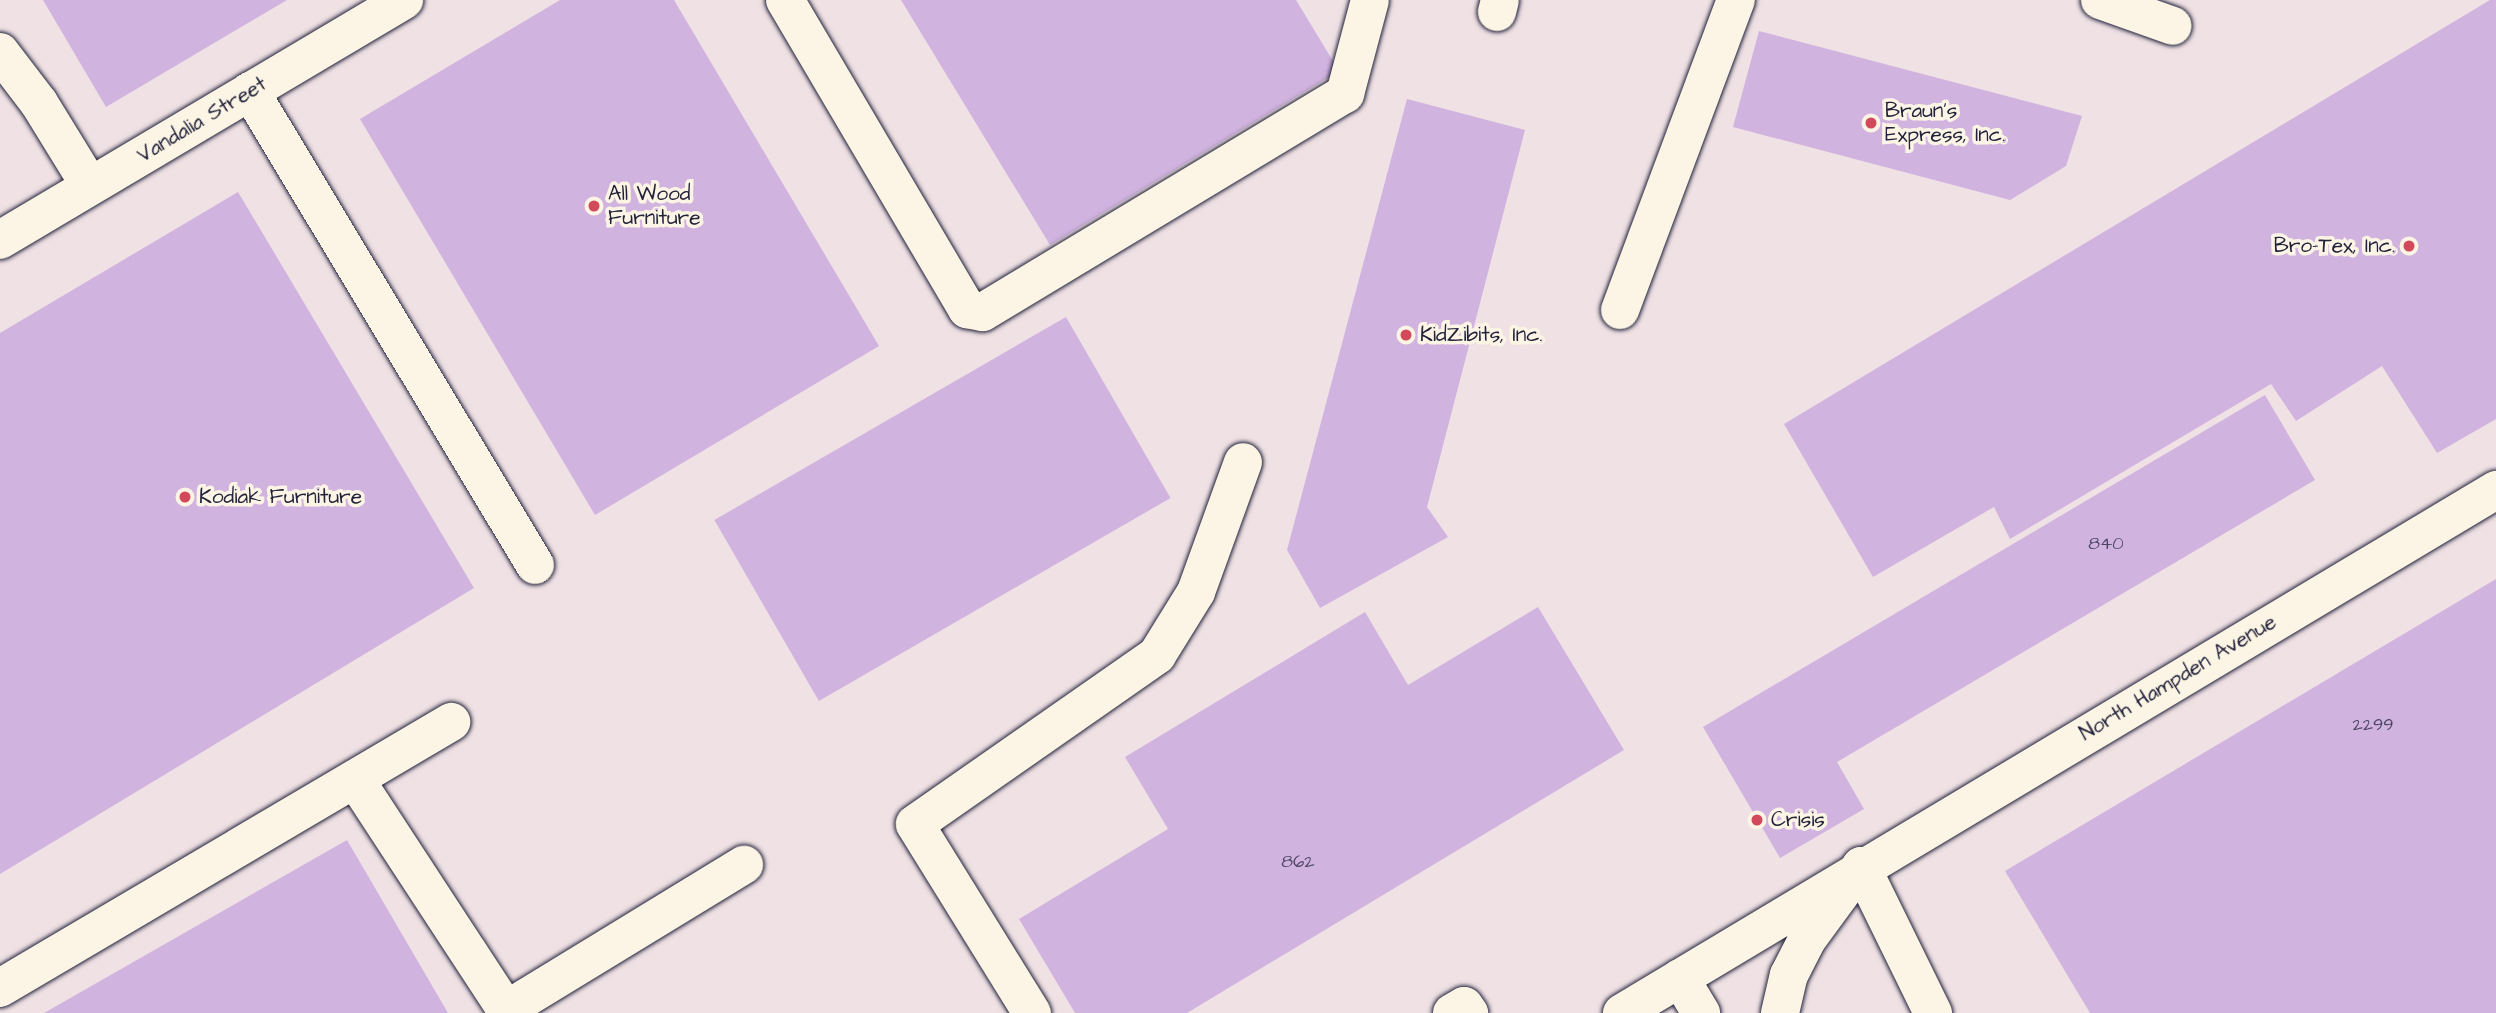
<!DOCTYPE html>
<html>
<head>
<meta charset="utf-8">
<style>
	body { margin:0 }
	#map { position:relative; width:2496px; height:1013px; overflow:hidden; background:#fcf5e5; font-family:"Architects Daughter",sans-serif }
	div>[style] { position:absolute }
	.built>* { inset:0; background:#efe1e4; transform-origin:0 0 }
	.building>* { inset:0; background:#d1b3e0; transform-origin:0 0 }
	.roads { filter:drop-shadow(0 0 2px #22223b) drop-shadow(0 0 2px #22223b) }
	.minor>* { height:38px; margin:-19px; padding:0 19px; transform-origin:19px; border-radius:19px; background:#fcf5e5 }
	.dots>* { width:19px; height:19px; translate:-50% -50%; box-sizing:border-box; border:4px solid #fcf5e5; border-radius:50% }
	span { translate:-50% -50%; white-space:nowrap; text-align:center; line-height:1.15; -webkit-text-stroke:7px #fcf5e5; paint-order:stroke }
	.number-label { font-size:18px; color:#4e4664 }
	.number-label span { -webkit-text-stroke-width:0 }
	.poi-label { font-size:21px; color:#22223b }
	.left { translate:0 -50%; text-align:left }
	.right { translate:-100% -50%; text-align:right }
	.street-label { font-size:21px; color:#22223b }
</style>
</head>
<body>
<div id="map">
	<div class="built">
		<i style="left:0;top:0;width:2496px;height:1013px"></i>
	</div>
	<div class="building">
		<i style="clip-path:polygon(43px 0,287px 0,106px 107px)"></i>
		<i style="clip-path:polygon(560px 0,674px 0,879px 346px,595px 515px,360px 119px)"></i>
		<i style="clip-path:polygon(901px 0,1296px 0,1339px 71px,1050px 245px)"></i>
		<i style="clip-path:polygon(2490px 0,2496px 0,2496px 419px,2437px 453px,2382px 366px,2296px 421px,2271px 384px,2010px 539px,1994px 507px,1873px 577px,1784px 424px)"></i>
		<i style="clip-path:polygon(1759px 31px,2082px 116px,2066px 166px,2010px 200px,1733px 127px)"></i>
		<i style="clip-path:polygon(1407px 99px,1525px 130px,1427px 507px,1448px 537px,1320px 608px,1287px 550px)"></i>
		<i style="clip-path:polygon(238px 192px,474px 588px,0 874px,0 333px)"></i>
		<i style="left:1066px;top:317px;width:209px;height:406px;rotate:60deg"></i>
		<i style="clip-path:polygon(2265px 395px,2315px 480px,1837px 762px,1864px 809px,1780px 858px,1703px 727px)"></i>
		<i style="clip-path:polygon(2496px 579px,2496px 1013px,2090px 1013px,2005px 871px)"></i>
		<i style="clip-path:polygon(1538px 607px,1624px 750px,1187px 1013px,1075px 1013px,1019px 919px,1168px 829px,1125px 757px,1365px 612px,1408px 685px)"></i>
		<i style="clip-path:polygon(347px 840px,448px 1013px,44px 1013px)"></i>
	</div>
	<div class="roads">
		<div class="minor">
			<i style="left:785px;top:0;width:359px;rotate:59.5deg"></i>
			<i style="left:967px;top:309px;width:16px;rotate:11deg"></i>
			<i style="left:983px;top:312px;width:423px;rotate:-31.1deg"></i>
			<i style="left:1345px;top:94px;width:97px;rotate:-75.1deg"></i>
			<i style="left:2100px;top:0;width:77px;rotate:19.6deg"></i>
			<i style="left:1497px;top:12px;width:12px;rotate:-76deg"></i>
			<i style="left:0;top:52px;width:64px;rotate:52.6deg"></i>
			<i style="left:39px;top:103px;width:97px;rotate:58.4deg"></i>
			<i style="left:250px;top:91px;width:553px;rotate:58.98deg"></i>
			<i style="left:0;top:240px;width:470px;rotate:-30.7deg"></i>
			<i style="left:1620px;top:310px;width:331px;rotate:-69.5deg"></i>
			<i style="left:355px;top:779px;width:276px;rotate:56.8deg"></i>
			<i style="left:506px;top:1010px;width:279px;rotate:-31.4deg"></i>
			<i style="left:1680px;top:978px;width:41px;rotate:59deg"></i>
			<i style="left:0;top:988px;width:524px;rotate:-30.53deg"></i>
			<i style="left:1032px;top:1013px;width:222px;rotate:-121.8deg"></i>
			<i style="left:915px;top:824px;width:295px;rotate:-34.9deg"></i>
			<i style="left:1157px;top:655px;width:74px;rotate:-58.2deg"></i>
			<i style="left:1196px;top:592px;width:138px;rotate:-70.1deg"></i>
			<i style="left:1452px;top:1013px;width:14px;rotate:-30deg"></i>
			<i style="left:1464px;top:1006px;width:9px;rotate:54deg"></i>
			<i style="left:1622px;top:1013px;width:1019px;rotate:-30.9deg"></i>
			<i style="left:1780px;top:1013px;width:39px;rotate:-77deg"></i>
			<i style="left:1789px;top:975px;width:38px;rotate:-63deg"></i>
			<i style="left:1806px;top:941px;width:93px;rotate:-53.7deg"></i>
			<i style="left:1861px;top:866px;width:164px;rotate:63.9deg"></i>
		</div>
	</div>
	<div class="dots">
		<i style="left:1871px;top:123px;background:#d1495b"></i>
		<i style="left:594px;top:206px;background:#d1495b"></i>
		<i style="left:2409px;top:246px;background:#d1495b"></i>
		<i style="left:1406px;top:335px;background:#d1495b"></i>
		<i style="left:185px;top:497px;background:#d1495b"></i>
		<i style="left:1757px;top:820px;background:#d1495b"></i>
	</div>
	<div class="number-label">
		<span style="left:2106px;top:544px">840</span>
		<span style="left:2373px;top:725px">2299</span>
		<span style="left:1298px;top:862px">862</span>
	</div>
	<div class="poi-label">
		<span class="left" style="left:1885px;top:123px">Braun's<br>Express, Inc.</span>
		<span class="left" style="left:608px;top:206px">All Wood<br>Furniture</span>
		<span class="right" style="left:2395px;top:246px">Bro-Tex, Inc.</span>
		<span class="left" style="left:1420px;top:335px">KidZibits, Inc.</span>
		<span class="left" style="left:199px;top:497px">Kodiak Furniture</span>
		<span class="left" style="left:1771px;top:820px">Crisis</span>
	</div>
	<div class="street-label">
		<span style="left:202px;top:120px;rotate:-31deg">Vandalia Street</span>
		<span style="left:2178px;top:678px;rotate:-31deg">North Hampden Avenue</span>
	</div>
</div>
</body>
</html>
